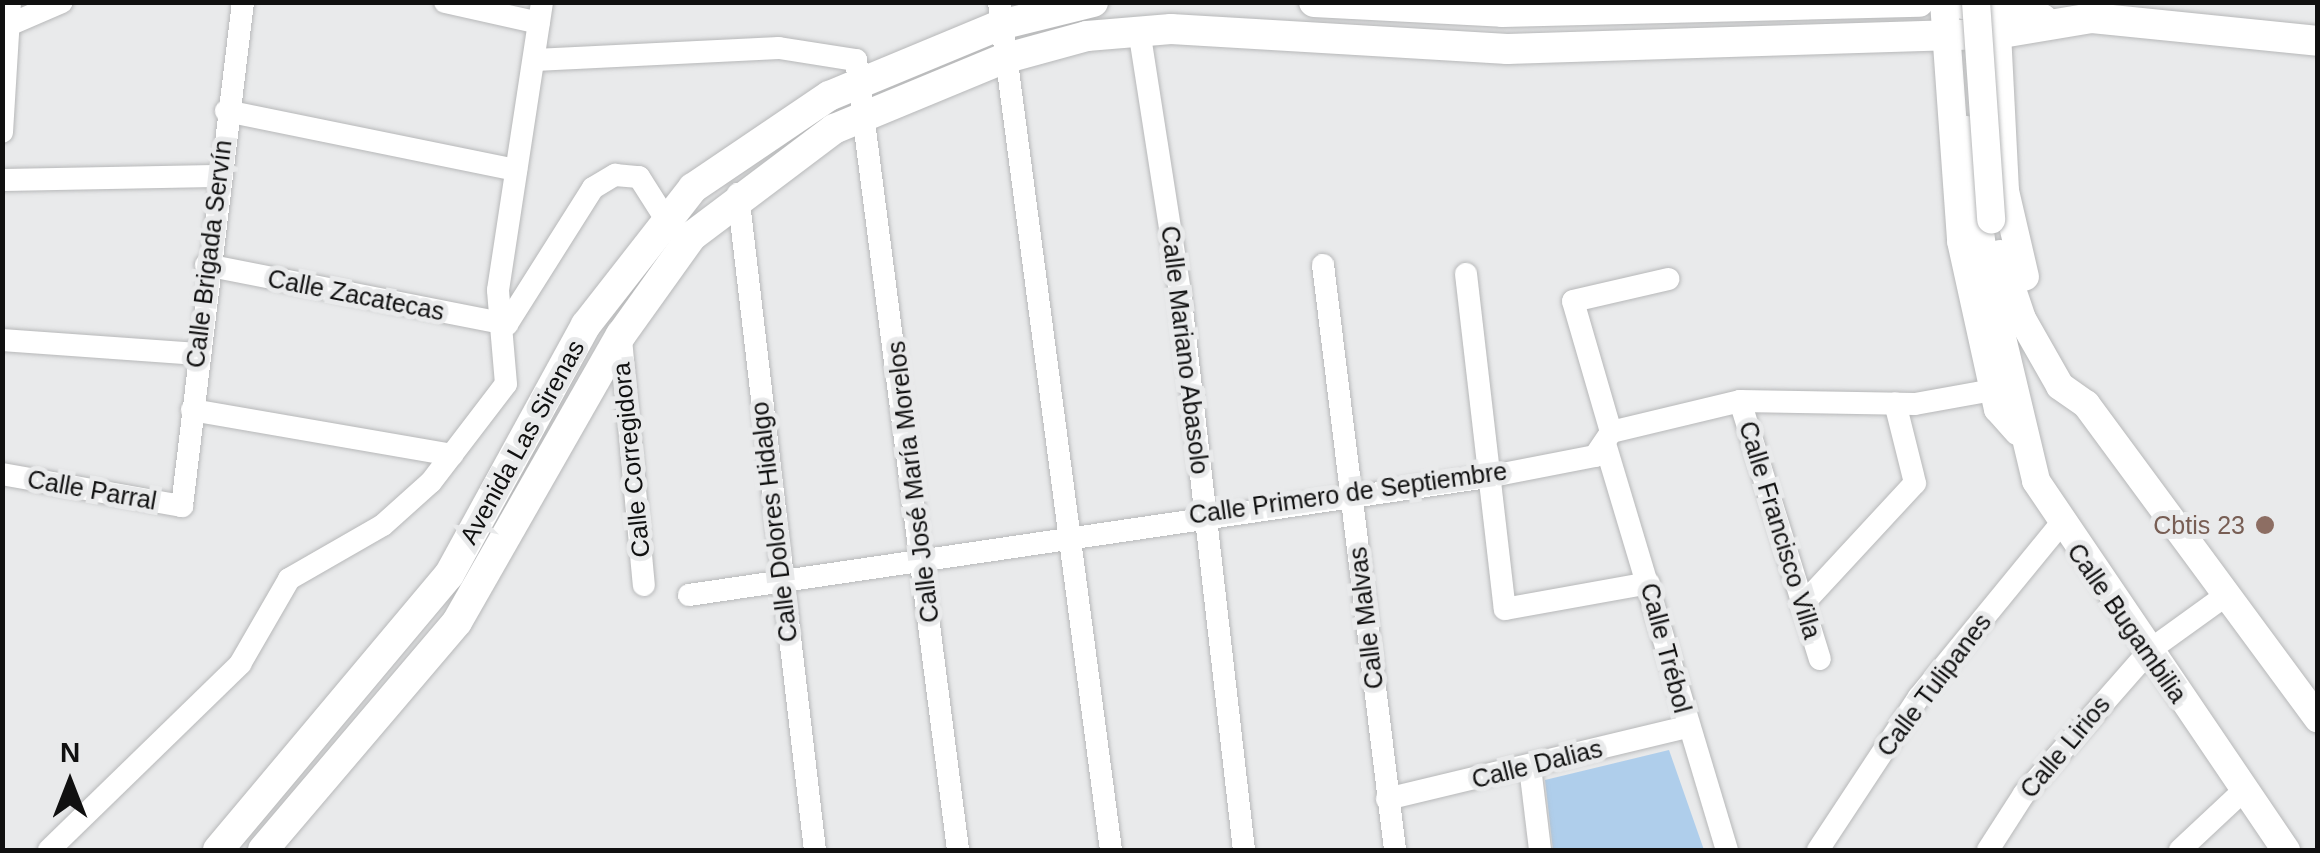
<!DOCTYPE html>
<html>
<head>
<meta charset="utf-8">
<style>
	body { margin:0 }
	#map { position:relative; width:2320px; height:853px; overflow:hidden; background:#e9eaeb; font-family:Helvetica,sans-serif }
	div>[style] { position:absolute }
	.green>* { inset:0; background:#afceeb }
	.roads { filter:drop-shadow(0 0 2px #b7b8b9) drop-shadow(0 0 2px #b7b8b9) }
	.minor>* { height:22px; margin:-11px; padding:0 11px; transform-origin:11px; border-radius:11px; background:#fff }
	.tertiary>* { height:28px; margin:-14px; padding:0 14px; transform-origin:14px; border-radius:14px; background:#fff }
	.secondary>* { height:30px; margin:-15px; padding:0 15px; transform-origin:15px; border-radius:15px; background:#fff }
	.bridges { filter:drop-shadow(0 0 2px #b7b8b9) drop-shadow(0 0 2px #b7b8b9) }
	.tertiary-bridge>* { height:28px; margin:-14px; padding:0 14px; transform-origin:14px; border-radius:14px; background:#fff }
	.dots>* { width:28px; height:28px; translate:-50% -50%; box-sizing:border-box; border:5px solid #e9eaeb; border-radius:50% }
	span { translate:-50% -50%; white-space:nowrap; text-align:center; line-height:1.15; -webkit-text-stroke:10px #e9eaeb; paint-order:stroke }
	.street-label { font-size:25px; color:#101010 }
	.education-label { font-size:25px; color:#785e54 }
	.right { translate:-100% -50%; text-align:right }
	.frame { position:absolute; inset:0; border:5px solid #101010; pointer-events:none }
	.north { position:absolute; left:20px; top:733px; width:100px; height:100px; -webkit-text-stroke:8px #e9eaeb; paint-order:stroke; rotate:0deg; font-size:28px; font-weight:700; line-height:40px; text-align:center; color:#101010 }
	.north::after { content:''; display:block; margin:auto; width:35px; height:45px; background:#101010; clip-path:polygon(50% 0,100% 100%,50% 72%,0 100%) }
</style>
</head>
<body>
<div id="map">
	<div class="green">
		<i style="clip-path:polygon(1669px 750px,1704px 850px,1553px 850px,1545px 780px)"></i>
	</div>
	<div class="roads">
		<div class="minor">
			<i style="left:445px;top:2px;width:96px;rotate:12.6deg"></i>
			<i style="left:999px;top:2px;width:855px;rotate:82.48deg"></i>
			<i style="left:2px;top:28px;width:65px;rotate:-23.4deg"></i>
			<i style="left:1139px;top:30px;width:265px;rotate:81.1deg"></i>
			<i style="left:1180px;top:292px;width:562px;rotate:83.46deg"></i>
			<i style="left:535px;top:60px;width:244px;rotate:-2.8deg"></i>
			<i style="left:779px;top:48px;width:78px;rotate:8.9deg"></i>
			<i style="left:856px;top:60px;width:797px;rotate:82.64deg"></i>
			<i style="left:226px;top:111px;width:296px;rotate:11.5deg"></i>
			<i style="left:2px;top:132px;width:130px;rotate:-86.5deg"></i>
			<i style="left:2px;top:180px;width:214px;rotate:-1.1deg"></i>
			<i style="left:738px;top:194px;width:661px;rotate:83.31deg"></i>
			<i style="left:206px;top:265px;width:307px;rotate:11.1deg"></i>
			<i style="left:507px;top:324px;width:161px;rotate:-57.7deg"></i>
			<i style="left:593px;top:188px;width:26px;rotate:-31deg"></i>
			<i style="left:615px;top:175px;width:24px;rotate:5deg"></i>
			<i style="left:639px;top:177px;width:49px;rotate:57.6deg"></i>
			<i style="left:1323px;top:265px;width:589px;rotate:82.98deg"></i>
			<i style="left:1466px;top:274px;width:337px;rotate:83.4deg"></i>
			<i style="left:1505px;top:609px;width:146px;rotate:-10.2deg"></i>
			<i style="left:621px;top:339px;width:247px;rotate:84.7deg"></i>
			<i style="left:2px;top:340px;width:196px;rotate:4.1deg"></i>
			<i style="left:1740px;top:401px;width:270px;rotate:72.8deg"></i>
			<i style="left:192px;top:410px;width:264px;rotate:9.8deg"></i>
			<i style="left:1611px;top:432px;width:136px;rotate:-106.2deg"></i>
			<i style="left:1573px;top:301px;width:98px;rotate:-13deg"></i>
			<i style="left:1606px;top:447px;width:421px;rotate:73.3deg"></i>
			<i style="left:2px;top:474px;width:183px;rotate:10.1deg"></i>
			<i style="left:182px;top:506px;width:508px;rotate:-83.1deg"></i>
			<i style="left:689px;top:595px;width:807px;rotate:-8.41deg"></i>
			<i style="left:1487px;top:477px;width:110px;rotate:-11deg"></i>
			<i style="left:1595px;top:456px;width:29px;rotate:-56deg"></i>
			<i style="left:1611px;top:432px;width:133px;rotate:-13.5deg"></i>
			<i style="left:1740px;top:401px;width:175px;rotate:1deg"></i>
			<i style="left:1915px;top:404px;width:79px;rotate:-10.2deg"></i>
			<i style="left:1802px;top:605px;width:166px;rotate:-47.2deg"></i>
			<i style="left:1915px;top:483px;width:82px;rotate:-104deg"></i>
			<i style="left:1530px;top:767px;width:84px;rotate:83.1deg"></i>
			<i style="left:1387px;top:799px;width:309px;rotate:-13.5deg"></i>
			<i style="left:49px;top:850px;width:267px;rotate:-44.2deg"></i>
			<i style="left:240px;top:664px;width:98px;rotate:-60deg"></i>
			<i style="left:289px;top:579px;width:108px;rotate:-29.9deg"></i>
			<i style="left:383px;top:525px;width:64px;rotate:-41.9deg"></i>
			<i style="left:431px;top:482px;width:123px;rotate:-52.6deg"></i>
			<i style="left:506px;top:384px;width:94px;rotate:-94.9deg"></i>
			<i style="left:498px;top:290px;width:291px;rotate:-81.3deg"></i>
			<i style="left:1818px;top:850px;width:183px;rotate:-56.6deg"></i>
			<i style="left:1919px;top:697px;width:221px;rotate:-50.7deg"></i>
			<i style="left:1988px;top:850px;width:67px;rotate:-57.3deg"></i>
			<i style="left:2024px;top:794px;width:191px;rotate:-48.8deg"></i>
			<i style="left:2150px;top:650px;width:92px;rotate:-35.8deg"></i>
			<i style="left:2180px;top:850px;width:86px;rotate:-43.1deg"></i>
		</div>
		<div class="tertiary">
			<i style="left:1944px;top:2px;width:240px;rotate:85.9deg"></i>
			<i style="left:1961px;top:241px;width:172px;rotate:77.6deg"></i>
			<i style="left:1998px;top:409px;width:30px;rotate:48deg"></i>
			<i style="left:1996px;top:13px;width:178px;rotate:87.1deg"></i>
			<i style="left:2005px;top:191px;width:88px;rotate:76.9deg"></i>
			<i style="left:1967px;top:130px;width:133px;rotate:82.7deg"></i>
			<i style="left:1984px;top:262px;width:225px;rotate:76.6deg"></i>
			<i style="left:2036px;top:481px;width:446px;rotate:55.9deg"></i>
			<i style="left:2000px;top:254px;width:69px;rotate:71.3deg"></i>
			<i style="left:2022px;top:319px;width:77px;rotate:60.4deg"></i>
			<i style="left:2060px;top:386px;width:32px;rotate:35deg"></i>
			<i style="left:2086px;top:404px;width:391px;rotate:53.6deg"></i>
		</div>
		<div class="secondary">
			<i style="left:1314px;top:2px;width:188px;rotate:3deg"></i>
			<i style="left:1502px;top:12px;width:417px;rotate:-1.4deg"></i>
			<i style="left:1953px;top:2px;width:91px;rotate:10.8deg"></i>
			<i style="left:218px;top:850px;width:359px;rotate:-50deg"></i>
			<i style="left:449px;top:575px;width:285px;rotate:-61.3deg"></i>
			<i style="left:586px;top:325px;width:174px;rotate:-52deg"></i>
			<i style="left:693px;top:188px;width:164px;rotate:-34.1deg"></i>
			<i style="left:829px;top:96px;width:185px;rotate:-22.5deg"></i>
			<i style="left:1000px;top:25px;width:96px;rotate:-13.9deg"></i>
			<i style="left:263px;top:850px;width:299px;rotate:-49.6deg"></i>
			<i style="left:457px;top:622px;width:331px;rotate:-60.3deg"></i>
			<i style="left:621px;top:335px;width:122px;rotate:-54.4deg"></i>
			<i style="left:692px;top:236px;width:178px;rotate:-37deg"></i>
			<i style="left:834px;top:129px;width:183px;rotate:-22.5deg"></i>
			<i style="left:1003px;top:59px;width:87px;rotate:-15.3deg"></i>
			<i style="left:1087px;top:36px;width:84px;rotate:-4.8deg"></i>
			<i style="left:1171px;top:29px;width:337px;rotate:3.4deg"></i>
			<i style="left:1507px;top:49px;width:489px;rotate:-1.8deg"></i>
			<i style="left:1996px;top:34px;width:97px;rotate:-9.5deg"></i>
			<i style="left:2092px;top:18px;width:227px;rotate:5.8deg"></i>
		</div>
	</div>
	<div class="bridges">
		<div class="tertiary-bridge">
			<i style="left:1976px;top:2px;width:218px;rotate:86deg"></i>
		</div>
	</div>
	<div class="dots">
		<i style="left:2265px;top:525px;background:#8d6e63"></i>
	</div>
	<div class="street-label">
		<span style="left:209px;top:254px;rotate:-83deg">Calle Brigada Servín</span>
		<span style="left:356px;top:295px;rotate:11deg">Calle Zacatecas</span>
		<span style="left:1185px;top:350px;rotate:83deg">Calle Mariano Abasolo</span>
		<span style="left:522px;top:442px;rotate:-61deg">Avenida Las Sirenas</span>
		<span style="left:631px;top:460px;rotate:-96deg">Calle Corregidora</span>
		<span style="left:913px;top:482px;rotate:-97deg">Calle José María Morelos</span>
		<span style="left:92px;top:490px;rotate:10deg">Calle Parral</span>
		<span style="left:1348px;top:493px;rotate:-8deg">Calle Primero de Septiembre</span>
		<span style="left:774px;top:522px;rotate:-97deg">Calle Dolores Hidalgo</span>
		<span style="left:1780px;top:530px;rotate:73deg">Calle Francisco Villa</span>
		<span style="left:1366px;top:618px;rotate:-97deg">Calle Malvas</span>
		<span style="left:2127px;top:623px;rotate:55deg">Calle Bugambilia</span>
		<span style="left:1666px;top:648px;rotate:75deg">Calle Trébol</span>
		<span style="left:1934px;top:685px;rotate:-53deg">Calle Tulipanes</span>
		<span style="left:2065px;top:747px;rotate:-50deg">Calle Lirios</span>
		<span style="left:1537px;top:764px;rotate:-14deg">Calle Dalias</span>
	</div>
	<div class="education-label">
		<span class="right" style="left:2245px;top:525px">Cbtis 23</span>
	</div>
	<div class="frame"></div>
	<div class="north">N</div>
</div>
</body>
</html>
